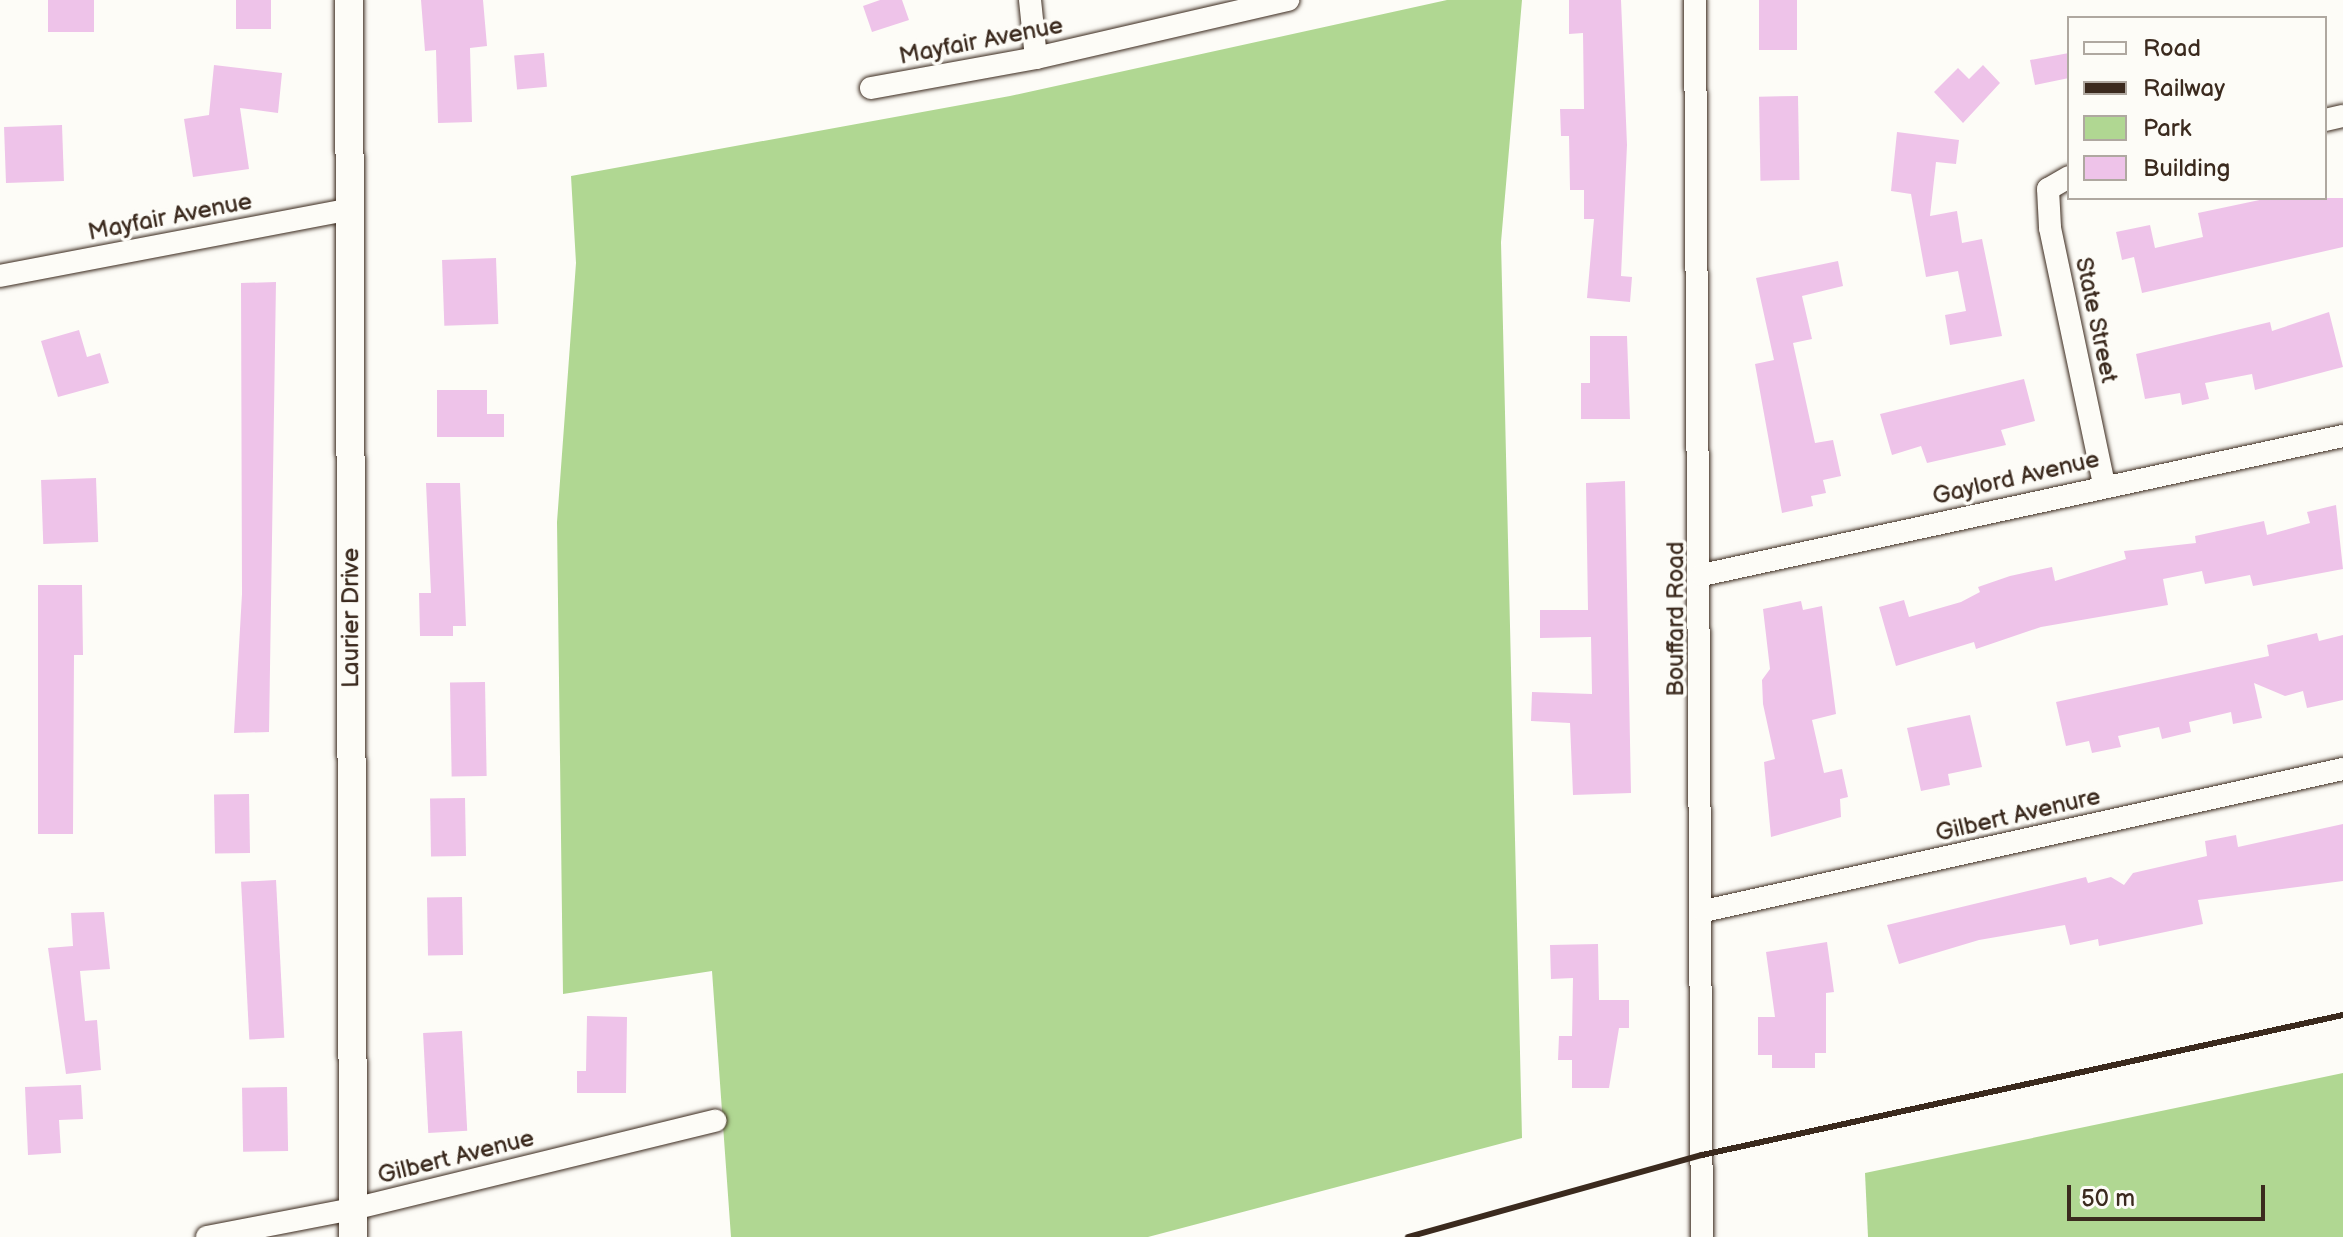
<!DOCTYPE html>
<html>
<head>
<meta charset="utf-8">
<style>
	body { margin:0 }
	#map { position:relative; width:2343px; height:1237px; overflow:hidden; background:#fdfcf7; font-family:"Balsamiq Sans",sans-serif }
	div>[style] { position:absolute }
	.green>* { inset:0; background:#b0d792 }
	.building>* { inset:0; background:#eec3e9; transform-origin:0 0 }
	.roads { filter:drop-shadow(0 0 2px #3b2a1e) drop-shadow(0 0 2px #3b2a1e) }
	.minor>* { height:22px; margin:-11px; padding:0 11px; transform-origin:11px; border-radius:11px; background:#fdfcf7 }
	.tertiary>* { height:28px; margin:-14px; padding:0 14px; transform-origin:14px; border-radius:14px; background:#fdfcf7 }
	.rail>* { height:6px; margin:-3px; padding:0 3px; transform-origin:3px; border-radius:3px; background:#3b2a1e }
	span { translate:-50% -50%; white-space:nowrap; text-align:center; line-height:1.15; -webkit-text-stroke:7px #fdfcf7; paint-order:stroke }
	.street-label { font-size:24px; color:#3b2a1e }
	.legend { position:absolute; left:2067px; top:16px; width:260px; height:184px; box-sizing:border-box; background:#fdfcf7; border:2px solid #afa8a0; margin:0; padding:10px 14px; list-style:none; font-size:24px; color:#3b2a1e }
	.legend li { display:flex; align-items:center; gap:16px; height:40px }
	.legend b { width:40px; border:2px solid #afa8a0 }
	.scale { position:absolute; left:2067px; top:1185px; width:198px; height:36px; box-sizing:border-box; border:4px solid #3b2a1e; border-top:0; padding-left:10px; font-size:24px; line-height:28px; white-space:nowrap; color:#3b2a1e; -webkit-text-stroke:6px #fdfcf7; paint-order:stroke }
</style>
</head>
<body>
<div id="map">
	<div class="green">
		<i style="clip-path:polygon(1447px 0,1522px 0,1501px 242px,1522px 1138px,1148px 1237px,731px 1237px,712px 971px,563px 994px,557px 522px,576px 263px,571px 176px,1010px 96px)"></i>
		<i style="clip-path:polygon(2343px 1073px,2343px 1237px,1868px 1237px,1865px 1173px)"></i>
	</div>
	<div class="building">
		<i style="left:48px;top:0;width:46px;height:32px"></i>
		<i style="left:236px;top:0;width:35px;height:29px"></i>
		<i style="clip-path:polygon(421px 0,483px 0,487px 46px,470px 48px,472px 122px,438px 123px,436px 50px,425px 51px)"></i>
		<i style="clip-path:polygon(880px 0,902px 0,909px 20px,872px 32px,863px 6px)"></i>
		<i style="clip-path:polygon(1569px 0,1621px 0,1627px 145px,1621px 276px,1632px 277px,1630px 302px,1587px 298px,1594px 219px,1584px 219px,1584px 190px,1570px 190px,1569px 136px,1561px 136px,1560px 109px,1584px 109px,1583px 33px,1569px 34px)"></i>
		<i style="left:1759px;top:0;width:38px;height:50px"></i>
		<i style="left:544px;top:53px;width:34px;height:30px;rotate:85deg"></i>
		<i style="clip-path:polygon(2069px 53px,2069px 78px,2035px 85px,2030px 60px)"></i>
		<i style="clip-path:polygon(214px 65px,282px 73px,278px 113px,240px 108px,249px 169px,193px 177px,184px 119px,209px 115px)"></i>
		<i style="clip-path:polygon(1983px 65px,2000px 83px,1963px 123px,1934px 92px,1958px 68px,1969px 79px)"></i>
		<i style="left:1798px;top:96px;width:84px;height:39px;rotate:89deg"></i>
		<i style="left:62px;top:125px;width:56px;height:58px;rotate:88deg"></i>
		<i style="clip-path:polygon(1897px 132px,1959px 140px,1956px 164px,1936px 162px,1930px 216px,1957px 211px,1962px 243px,1982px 239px,2002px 336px,1950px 345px,1945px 315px,1966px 311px,1958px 271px,1926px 277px,1911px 194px,1891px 191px)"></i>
		<i style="clip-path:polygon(2269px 198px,2343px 198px,2343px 247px,2142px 293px,2134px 257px,2122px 260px,2116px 232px,2150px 225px,2155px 248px,2203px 237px,2198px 213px)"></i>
		<i style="left:496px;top:258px;width:66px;height:54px;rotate:88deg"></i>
		<i style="clip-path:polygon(1838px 261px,1843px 286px,1802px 296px,1812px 339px,1793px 343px,1815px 443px,1833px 440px,1841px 476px,1823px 480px,1826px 493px,1811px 496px,1813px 506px,1782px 513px,1755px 364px,1774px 360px,1756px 278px)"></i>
		<i style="clip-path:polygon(276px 282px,269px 732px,234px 733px,242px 594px,241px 283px)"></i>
		<i style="clip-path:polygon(2329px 312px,2343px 367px,2255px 390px,2252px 374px,2205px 383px,2209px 399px,2182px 405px,2180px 393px,2145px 399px,2136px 354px,2270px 322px,2272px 331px)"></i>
		<i style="clip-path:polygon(79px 330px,87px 357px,100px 353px,109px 383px,58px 397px,41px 341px)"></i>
		<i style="clip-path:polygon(1590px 336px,1627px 336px,1630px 419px,1581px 419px,1581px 383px,1590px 383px)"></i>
		<i style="clip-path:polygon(2024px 379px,2035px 421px,2001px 430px,2006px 445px,1927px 463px,1921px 446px,1892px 455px,1880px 414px)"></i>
		<i style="clip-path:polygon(437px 390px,487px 390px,487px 414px,504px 414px,504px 437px,437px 437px)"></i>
		<i style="left:96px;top:478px;width:64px;height:55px;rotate:88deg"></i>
		<i style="clip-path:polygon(1625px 481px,1631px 793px,1573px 795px,1570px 723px,1531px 721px,1532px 692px,1592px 694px,1591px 637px,1540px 638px,1540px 610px,1588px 610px,1586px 483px)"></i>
		<i style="clip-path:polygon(426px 483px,460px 483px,466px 626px,453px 626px,453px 636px,420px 636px,419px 593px,431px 593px)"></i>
		<i style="clip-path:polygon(2336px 505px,2343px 569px,2253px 586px,2250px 575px,2205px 584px,2202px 571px,2163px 579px,2168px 605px,2041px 627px,1976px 649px,1974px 642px,1896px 666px,1879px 607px,1904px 600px,1909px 617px,1961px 602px,1980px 592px,1978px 587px,2010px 576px,2052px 567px,2055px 581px,2126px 559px,2124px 551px,2196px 543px,2195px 536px,2264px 521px,2267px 535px,2310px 523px,2307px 512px)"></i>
		<i style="clip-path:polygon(38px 585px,82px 585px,83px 655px,74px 655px,73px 834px,38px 834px)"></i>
		<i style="clip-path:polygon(1801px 601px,1803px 610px,1822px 606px,1836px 714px,1812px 720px,1824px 773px,1842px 769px,1848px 797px,1840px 799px,1841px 817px,1771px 837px,1764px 762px,1775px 759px,1763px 704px,1762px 680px,1770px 669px,1763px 609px)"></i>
		<i style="clip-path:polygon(2317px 633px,2319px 641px,2343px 635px,2343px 700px,2307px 708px,2303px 691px,2285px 696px,2254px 683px,2262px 718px,2233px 724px,2231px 712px,2189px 722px,2191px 732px,2162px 739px,2159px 727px,2118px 736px,2121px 747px,2092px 753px,2089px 741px,2066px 746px,2056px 702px,2269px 656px,2267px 645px)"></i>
		<i style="left:485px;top:682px;width:94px;height:35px;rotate:89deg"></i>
		<i style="clip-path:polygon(1970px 715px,1982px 767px,1948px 774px,1950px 785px,1921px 791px,1907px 728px)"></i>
		<i style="left:249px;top:794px;width:59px;height:35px;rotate:89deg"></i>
		<i style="left:465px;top:798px;width:58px;height:35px;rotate:89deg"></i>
		<i style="clip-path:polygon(2343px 824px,2343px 881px,2198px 900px,2203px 924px,2099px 946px,2098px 939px,2070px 945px,2065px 925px,1979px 940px,1899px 964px,1887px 925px,2086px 877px,2088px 883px,2111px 877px,2124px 885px,2133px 873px,2207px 856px,2205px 841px,2236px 835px,2238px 847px)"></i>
		<i style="left:276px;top:880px;width:158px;height:35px;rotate:87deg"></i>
		<i style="left:462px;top:897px;width:58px;height:35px;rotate:89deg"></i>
		<i style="clip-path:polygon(104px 912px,110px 969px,80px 971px,85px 1021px,97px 1020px,101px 1070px,66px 1074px,48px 948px,73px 946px,71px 913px)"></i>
		<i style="clip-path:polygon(1827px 942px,1834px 992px,1826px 993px,1826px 1053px,1815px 1053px,1815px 1068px,1772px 1068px,1772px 1055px,1758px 1055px,1758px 1017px,1775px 1017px,1766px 952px)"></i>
		<i style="clip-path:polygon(1598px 944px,1599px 1000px,1629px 1000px,1629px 1028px,1619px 1028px,1609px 1088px,1572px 1088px,1572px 1060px,1558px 1060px,1559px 1036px,1572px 1036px,1573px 978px,1551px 979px,1550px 945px)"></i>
		<i style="clip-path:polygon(587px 1016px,627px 1017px,626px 1093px,577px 1093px,577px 1071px,586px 1071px)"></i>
		<i style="left:462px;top:1031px;width:100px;height:39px;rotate:87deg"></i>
		<i style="clip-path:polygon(81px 1085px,83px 1119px,59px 1120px,61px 1153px,28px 1155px,25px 1087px)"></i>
		<i style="left:287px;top:1087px;width:64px;height:45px;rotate:89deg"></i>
	</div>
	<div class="roads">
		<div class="minor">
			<i style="left:1030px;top:0;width:58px;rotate:84.1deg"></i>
			<i style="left:1695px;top:0;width:1237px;rotate:89.68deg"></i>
			<i style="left:871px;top:88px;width:168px;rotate:-10.3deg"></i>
			<i style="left:1036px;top:58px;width:259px;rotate:-13deg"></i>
			<i style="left:2325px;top:120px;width:18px;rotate:-13deg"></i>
			<i style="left:2069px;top:177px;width:24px;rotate:150deg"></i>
			<i style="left:2048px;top:189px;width:39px;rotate:87deg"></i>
			<i style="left:2050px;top:228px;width:263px;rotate:78.1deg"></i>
			<i style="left:0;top:276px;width:356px;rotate:-10.8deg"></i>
			<i style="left:1702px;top:575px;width:656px;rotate:-12.24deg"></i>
			<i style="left:1704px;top:911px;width:655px;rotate:-12.53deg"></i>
			<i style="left:207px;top:1237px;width:149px;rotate:-10.9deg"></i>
			<i style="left:353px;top:1209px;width:373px;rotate:-13.7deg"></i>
		</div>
		<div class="tertiary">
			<i style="left:349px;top:0;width:1237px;rotate:89.81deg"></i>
		</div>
	</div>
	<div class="rail">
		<i style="left:1408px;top:1237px;width:305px;rotate:-15.6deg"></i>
		<i style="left:1702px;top:1155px;width:656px;rotate:-12.32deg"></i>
	</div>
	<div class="street-label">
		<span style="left:981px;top:41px;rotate:-11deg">Mayfair Avenue</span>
		<span style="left:170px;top:217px;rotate:-11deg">Mayfair Avenue</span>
		<span style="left:2096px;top:320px;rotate:78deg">State Street</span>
		<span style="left:2016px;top:478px;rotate:-13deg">Gaylord Avenue</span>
		<span style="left:351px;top:618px;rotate:-90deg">Laurier Drive</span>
		<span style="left:1676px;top:619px;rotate:-90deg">Bouffard Road</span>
		<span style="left:2018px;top:815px;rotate:-13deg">Gilbert Avenure</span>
		<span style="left:456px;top:1157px;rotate:-14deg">Gilbert Avenue</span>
	</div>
	<ul class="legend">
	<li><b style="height:10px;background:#fdfcf7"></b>Road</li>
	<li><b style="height:10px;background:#3b2a1e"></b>Railway</li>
	<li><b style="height:22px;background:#b0d792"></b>Park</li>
	<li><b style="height:22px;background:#eec3e9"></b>Building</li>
	</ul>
	<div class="scale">50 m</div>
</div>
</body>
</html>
